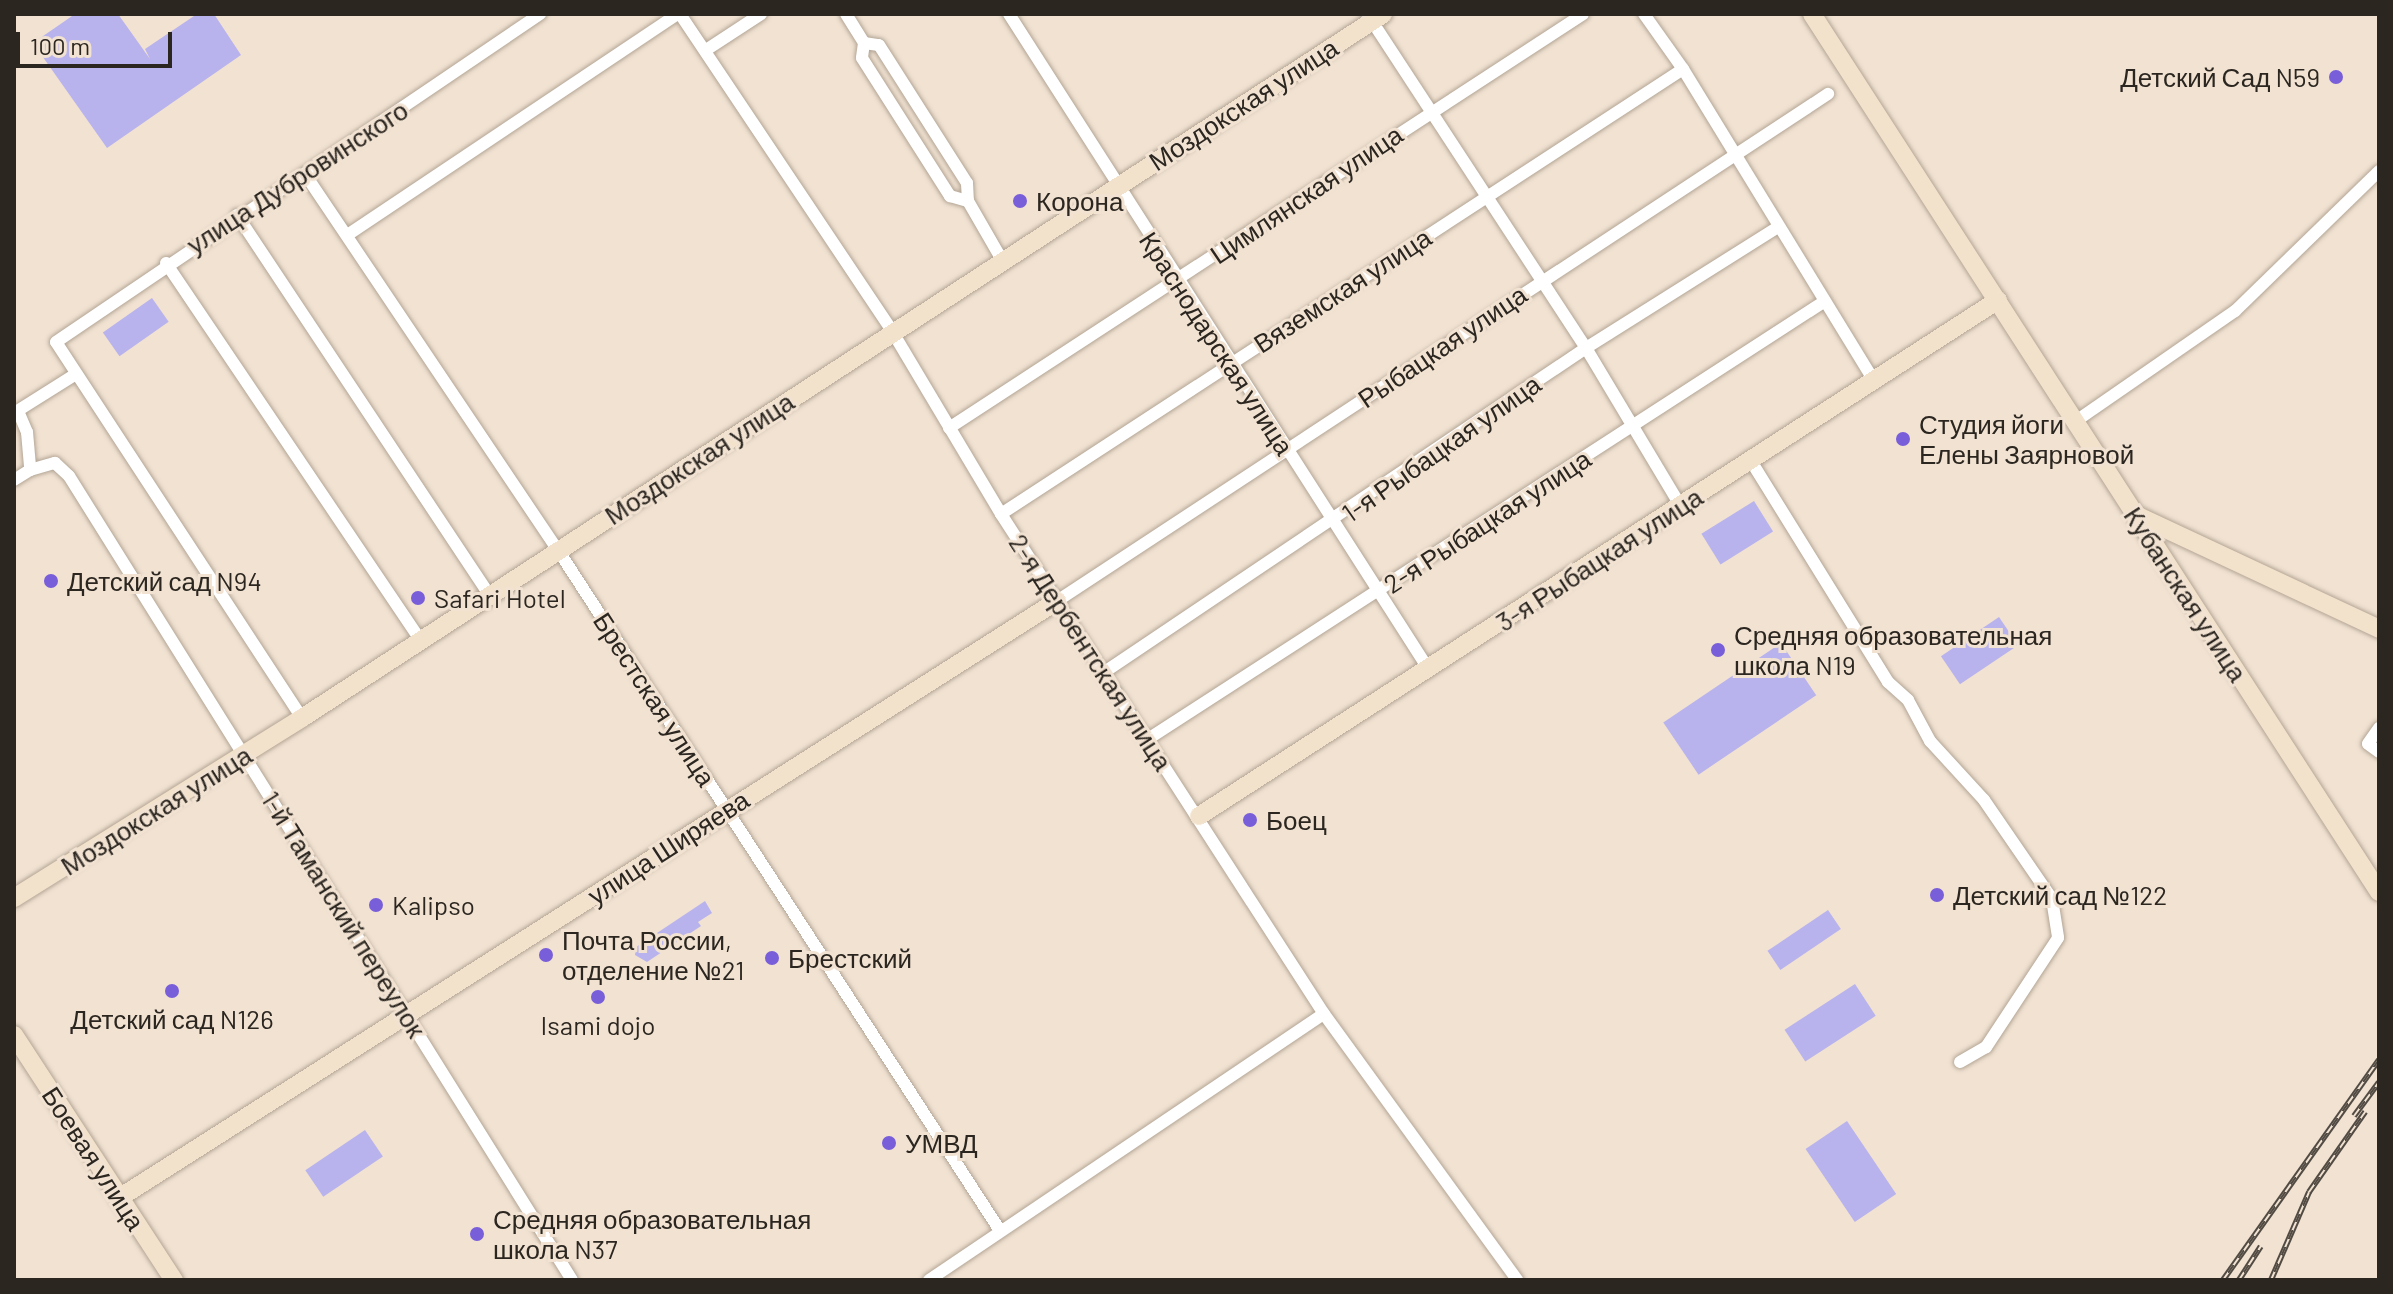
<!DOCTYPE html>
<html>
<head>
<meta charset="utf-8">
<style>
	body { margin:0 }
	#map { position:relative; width:2393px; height:1294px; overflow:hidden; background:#f1e2d2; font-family:Barlow,sans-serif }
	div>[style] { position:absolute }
	.green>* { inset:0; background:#b9b3ed; transform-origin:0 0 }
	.roads { filter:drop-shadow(0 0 2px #b3a595) drop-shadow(0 0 2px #b3a595) }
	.street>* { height:12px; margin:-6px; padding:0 6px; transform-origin:6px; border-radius:6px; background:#fff }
	.secondary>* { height:18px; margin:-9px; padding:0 9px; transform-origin:9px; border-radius:9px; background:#f3e2cb }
	.rail>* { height:6px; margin-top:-3px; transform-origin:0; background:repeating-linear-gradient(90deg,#f1e2d2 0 9px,#524b43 0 18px); box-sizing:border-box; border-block:2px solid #524b43 }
	.dots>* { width:22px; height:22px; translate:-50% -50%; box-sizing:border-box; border:4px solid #f1e2d2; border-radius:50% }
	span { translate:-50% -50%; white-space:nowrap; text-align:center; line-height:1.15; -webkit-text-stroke:6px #f1e2d2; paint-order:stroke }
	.poi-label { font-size:26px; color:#2b2620 }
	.right { translate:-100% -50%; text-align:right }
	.left { translate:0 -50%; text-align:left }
	.street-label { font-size:26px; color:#2b2620 }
	.frame { position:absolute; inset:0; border:16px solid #2b2620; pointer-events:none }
	.scale { position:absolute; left:16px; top:32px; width:156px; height:36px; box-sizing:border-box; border:4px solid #2b2620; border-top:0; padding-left:10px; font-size:24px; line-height:28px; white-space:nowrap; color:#2b2620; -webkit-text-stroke:6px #f1e2d2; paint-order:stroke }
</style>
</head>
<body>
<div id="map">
	<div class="green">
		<i style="clip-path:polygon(75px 14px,118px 14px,150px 59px,145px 49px,197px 14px,214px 14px,241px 55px,107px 148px,33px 43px)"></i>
		<i style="left:152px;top:298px;width:29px;height:60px;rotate:55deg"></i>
		<i style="left:1754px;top:501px;width:36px;height:62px;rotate:58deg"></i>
		<i style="left:1999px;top:617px;width:34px;height:70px;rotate:56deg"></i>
		<i style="left:1781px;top:643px;width:63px;height:142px;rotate:56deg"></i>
		<i style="clip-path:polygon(705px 901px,712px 913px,698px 922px,701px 926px,647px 962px,635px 955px,636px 947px)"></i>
		<i style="left:1828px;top:910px;width:23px;height:73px;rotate:56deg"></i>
		<i style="left:1855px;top:984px;width:38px;height:84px;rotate:57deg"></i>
		<i style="left:1847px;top:1121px;width:88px;height:50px;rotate:56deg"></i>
		<i style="left:365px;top:1130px;width:32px;height:72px;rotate:56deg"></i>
	</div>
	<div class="roads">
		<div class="street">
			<i style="left:680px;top:14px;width:381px;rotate:56.2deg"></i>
			<i style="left:892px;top:331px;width:213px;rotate:59.2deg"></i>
			<i style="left:1001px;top:514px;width:595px;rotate:57.14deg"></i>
			<i style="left:1324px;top:1014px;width:329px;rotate:54deg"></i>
			<i style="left:846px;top:14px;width:34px;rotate:58deg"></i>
			<i style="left:864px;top:43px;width:15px;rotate:8deg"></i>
			<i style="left:879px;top:45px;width:164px;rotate:57.5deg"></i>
			<i style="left:967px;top:183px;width:18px;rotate:87deg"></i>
			<i style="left:1009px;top:14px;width:779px;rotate:57.37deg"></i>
			<i style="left:1644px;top:14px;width:67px;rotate:54.7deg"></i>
			<i style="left:1683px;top:69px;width:367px;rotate:58.5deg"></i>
			<i style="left:1368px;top:15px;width:398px;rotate:56.8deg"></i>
			<i style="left:1586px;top:348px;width:183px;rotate:59.1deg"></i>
			<i style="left:864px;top:43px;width:15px;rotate:98deg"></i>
			<i style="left:862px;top:58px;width:164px;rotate:57.5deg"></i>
			<i style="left:950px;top:196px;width:19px;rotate:16deg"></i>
			<i style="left:968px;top:201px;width:68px;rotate:60deg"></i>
			<i style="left:706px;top:50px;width:66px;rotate:-33.2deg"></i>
			<i style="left:305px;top:174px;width:453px;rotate:56.1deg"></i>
			<i style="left:558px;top:550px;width:810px;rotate:57deg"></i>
			<i style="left:237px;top:215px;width:456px;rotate:56.4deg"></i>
			<i style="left:349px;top:234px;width:396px;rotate:-33.8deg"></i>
			<i style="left:166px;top:263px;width:455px;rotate:56deg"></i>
			<i style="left:18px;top:411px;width:23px;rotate:67deg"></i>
			<i style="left:27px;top:432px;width:38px;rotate:85deg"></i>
			<i style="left:30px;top:470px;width:26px;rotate:-16deg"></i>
			<i style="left:55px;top:463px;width:19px;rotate:43deg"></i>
			<i style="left:69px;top:476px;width:948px;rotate:57.97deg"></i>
			<i style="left:14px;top:413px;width:73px;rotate:-32.2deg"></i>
			<i style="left:2076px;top:421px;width:193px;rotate:-34.7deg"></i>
			<i style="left:2235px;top:311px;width:201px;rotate:-44.2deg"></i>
			<i style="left:949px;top:428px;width:757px;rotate:-33.14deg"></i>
			<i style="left:1751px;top:461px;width:260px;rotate:58.2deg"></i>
			<i style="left:1888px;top:682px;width:27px;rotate:42deg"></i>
			<i style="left:1908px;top:700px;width:47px;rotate:61.8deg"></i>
			<i style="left:1930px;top:741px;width:80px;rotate:47.5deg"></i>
			<i style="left:1984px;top:800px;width:120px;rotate:55.5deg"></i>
			<i style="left:2052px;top:899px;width:39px;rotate:81deg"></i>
			<i style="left:2058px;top:938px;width:131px;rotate:123.4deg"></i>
			<i style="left:1986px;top:1047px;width:30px;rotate:150deg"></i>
			<i style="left:14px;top:480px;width:19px;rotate:-32deg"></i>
			<i style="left:1001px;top:514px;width:814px;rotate:-33.12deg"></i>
			<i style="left:1057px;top:601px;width:923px;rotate:-33.33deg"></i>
			<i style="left:1106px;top:671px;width:579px;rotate:-33.94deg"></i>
			<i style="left:1586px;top:348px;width:227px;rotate:-32.2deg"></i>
			<i style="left:302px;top:718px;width:449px;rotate:-123.2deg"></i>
			<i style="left:56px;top:342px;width:585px;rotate:-34.12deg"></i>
			<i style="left:2379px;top:728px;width:19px;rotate:125deg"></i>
			<i style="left:2368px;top:744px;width:14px;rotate:36deg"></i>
			<i style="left:1148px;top:739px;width:806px;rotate:-32.9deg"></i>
			<i style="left:929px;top:1280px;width:476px;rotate:-34deg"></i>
		</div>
		<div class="secondary">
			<i style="left:1812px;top:14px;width:1045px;rotate:57.15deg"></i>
			<i style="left:2136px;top:515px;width:268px;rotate:25.1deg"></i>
			<i style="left:1199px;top:816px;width:951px;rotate:-32.85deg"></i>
			<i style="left:14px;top:898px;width:340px;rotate:-32deg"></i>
			<i style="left:302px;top:718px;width:1290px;rotate:-33.07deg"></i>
			<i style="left:14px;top:1035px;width:293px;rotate:56.9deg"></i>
			<i style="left:119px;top:1198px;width:1112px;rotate:-32.48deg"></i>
		</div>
	</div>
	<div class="rail">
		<i style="left:2354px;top:1116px;width:42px;rotate:-53.7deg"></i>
		<i style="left:2223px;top:1280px;width:270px;rotate:-54.7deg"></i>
		<i style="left:2239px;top:1280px;width:40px;rotate:-57.1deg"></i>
		<i style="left:2271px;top:1280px;width:96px;rotate:-66.6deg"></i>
		<i style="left:2309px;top:1192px;width:98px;rotate:-55deg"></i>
	</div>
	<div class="dots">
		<i style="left:2336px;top:77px;background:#795ed9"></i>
		<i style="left:1020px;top:201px;background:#795ed9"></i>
		<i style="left:1903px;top:439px;background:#795ed9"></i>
		<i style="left:51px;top:581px;background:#795ed9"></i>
		<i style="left:418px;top:598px;background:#795ed9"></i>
		<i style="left:1718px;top:650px;background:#795ed9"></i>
		<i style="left:1250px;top:820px;background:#795ed9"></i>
		<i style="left:1937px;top:895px;background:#795ed9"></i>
		<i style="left:376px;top:905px;background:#795ed9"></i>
		<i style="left:546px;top:955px;background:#795ed9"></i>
		<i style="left:772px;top:958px;background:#795ed9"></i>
		<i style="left:172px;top:991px;background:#795ed9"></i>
		<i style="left:598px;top:997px;background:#795ed9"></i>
		<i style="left:889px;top:1143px;background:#795ed9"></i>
		<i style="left:477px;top:1234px;background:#795ed9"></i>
	</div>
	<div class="poi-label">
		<span class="right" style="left:2320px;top:77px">Детский Сад N59</span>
		<span class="left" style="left:1036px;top:201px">Корона</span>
		<span class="left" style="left:1919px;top:439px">Студия йоги<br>Елены Заярновой</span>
		<span class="left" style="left:67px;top:581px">Детский сад N94</span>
		<span class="left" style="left:434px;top:598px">Safari Hotel</span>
		<span class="left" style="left:1734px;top:650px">Средняя образовательная<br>школа N19</span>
		<span class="left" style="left:1266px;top:820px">Боец</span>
		<span class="left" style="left:1953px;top:895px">Детский сад №122</span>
		<span class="left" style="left:392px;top:905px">Kalipso</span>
		<span class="left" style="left:562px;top:955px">Почта России,<br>отделение №21</span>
		<span class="left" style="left:788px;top:958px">Брестский</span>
		<span style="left:172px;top:1019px">Детский сад N126</span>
		<span style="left:598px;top:1025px">Isami dojo</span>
		<span class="left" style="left:905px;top:1143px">УМВД</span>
		<span class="left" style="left:493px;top:1234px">Средняя образовательная<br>школа N37</span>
	</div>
	<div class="street-label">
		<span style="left:1243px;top:104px;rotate:-33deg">Моздокская улица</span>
		<span style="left:297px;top:177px;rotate:-33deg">улица Дубровинского</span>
		<span style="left:1306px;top:194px;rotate:-34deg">Цимлянская улица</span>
		<span style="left:1342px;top:290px;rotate:-33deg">Вяземская улица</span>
		<span style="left:1217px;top:343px;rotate:57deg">Краснодарская улица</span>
		<span style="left:1442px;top:346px;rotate:-34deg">Рыбацкая улица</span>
		<span style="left:1441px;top:448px;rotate:-35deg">1-я Рыбацкая улица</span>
		<span style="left:699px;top:458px;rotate:-33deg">Моздокская улица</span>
		<span style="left:1487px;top:521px;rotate:-33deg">2-я Рыбацкая улица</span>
		<span style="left:1599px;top:559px;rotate:-33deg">3-я Рыбацкая улица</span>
		<span style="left:2186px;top:594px;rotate:57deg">Кубанская улица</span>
		<span style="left:1091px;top:652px;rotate:57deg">2-я Дербентская улица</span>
		<span style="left:655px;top:699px;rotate:57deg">Брестская улица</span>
		<span style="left:156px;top:810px;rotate:-32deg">Моздокская улица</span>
		<span style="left:668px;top:847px;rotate:-33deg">улица Ширяева</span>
		<span style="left:344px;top:914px;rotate:58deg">1-й Таманский переулок</span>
		<span style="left:94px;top:1158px;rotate:57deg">Боевая улица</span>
	</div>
	<div class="frame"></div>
	<div class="scale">100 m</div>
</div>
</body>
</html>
